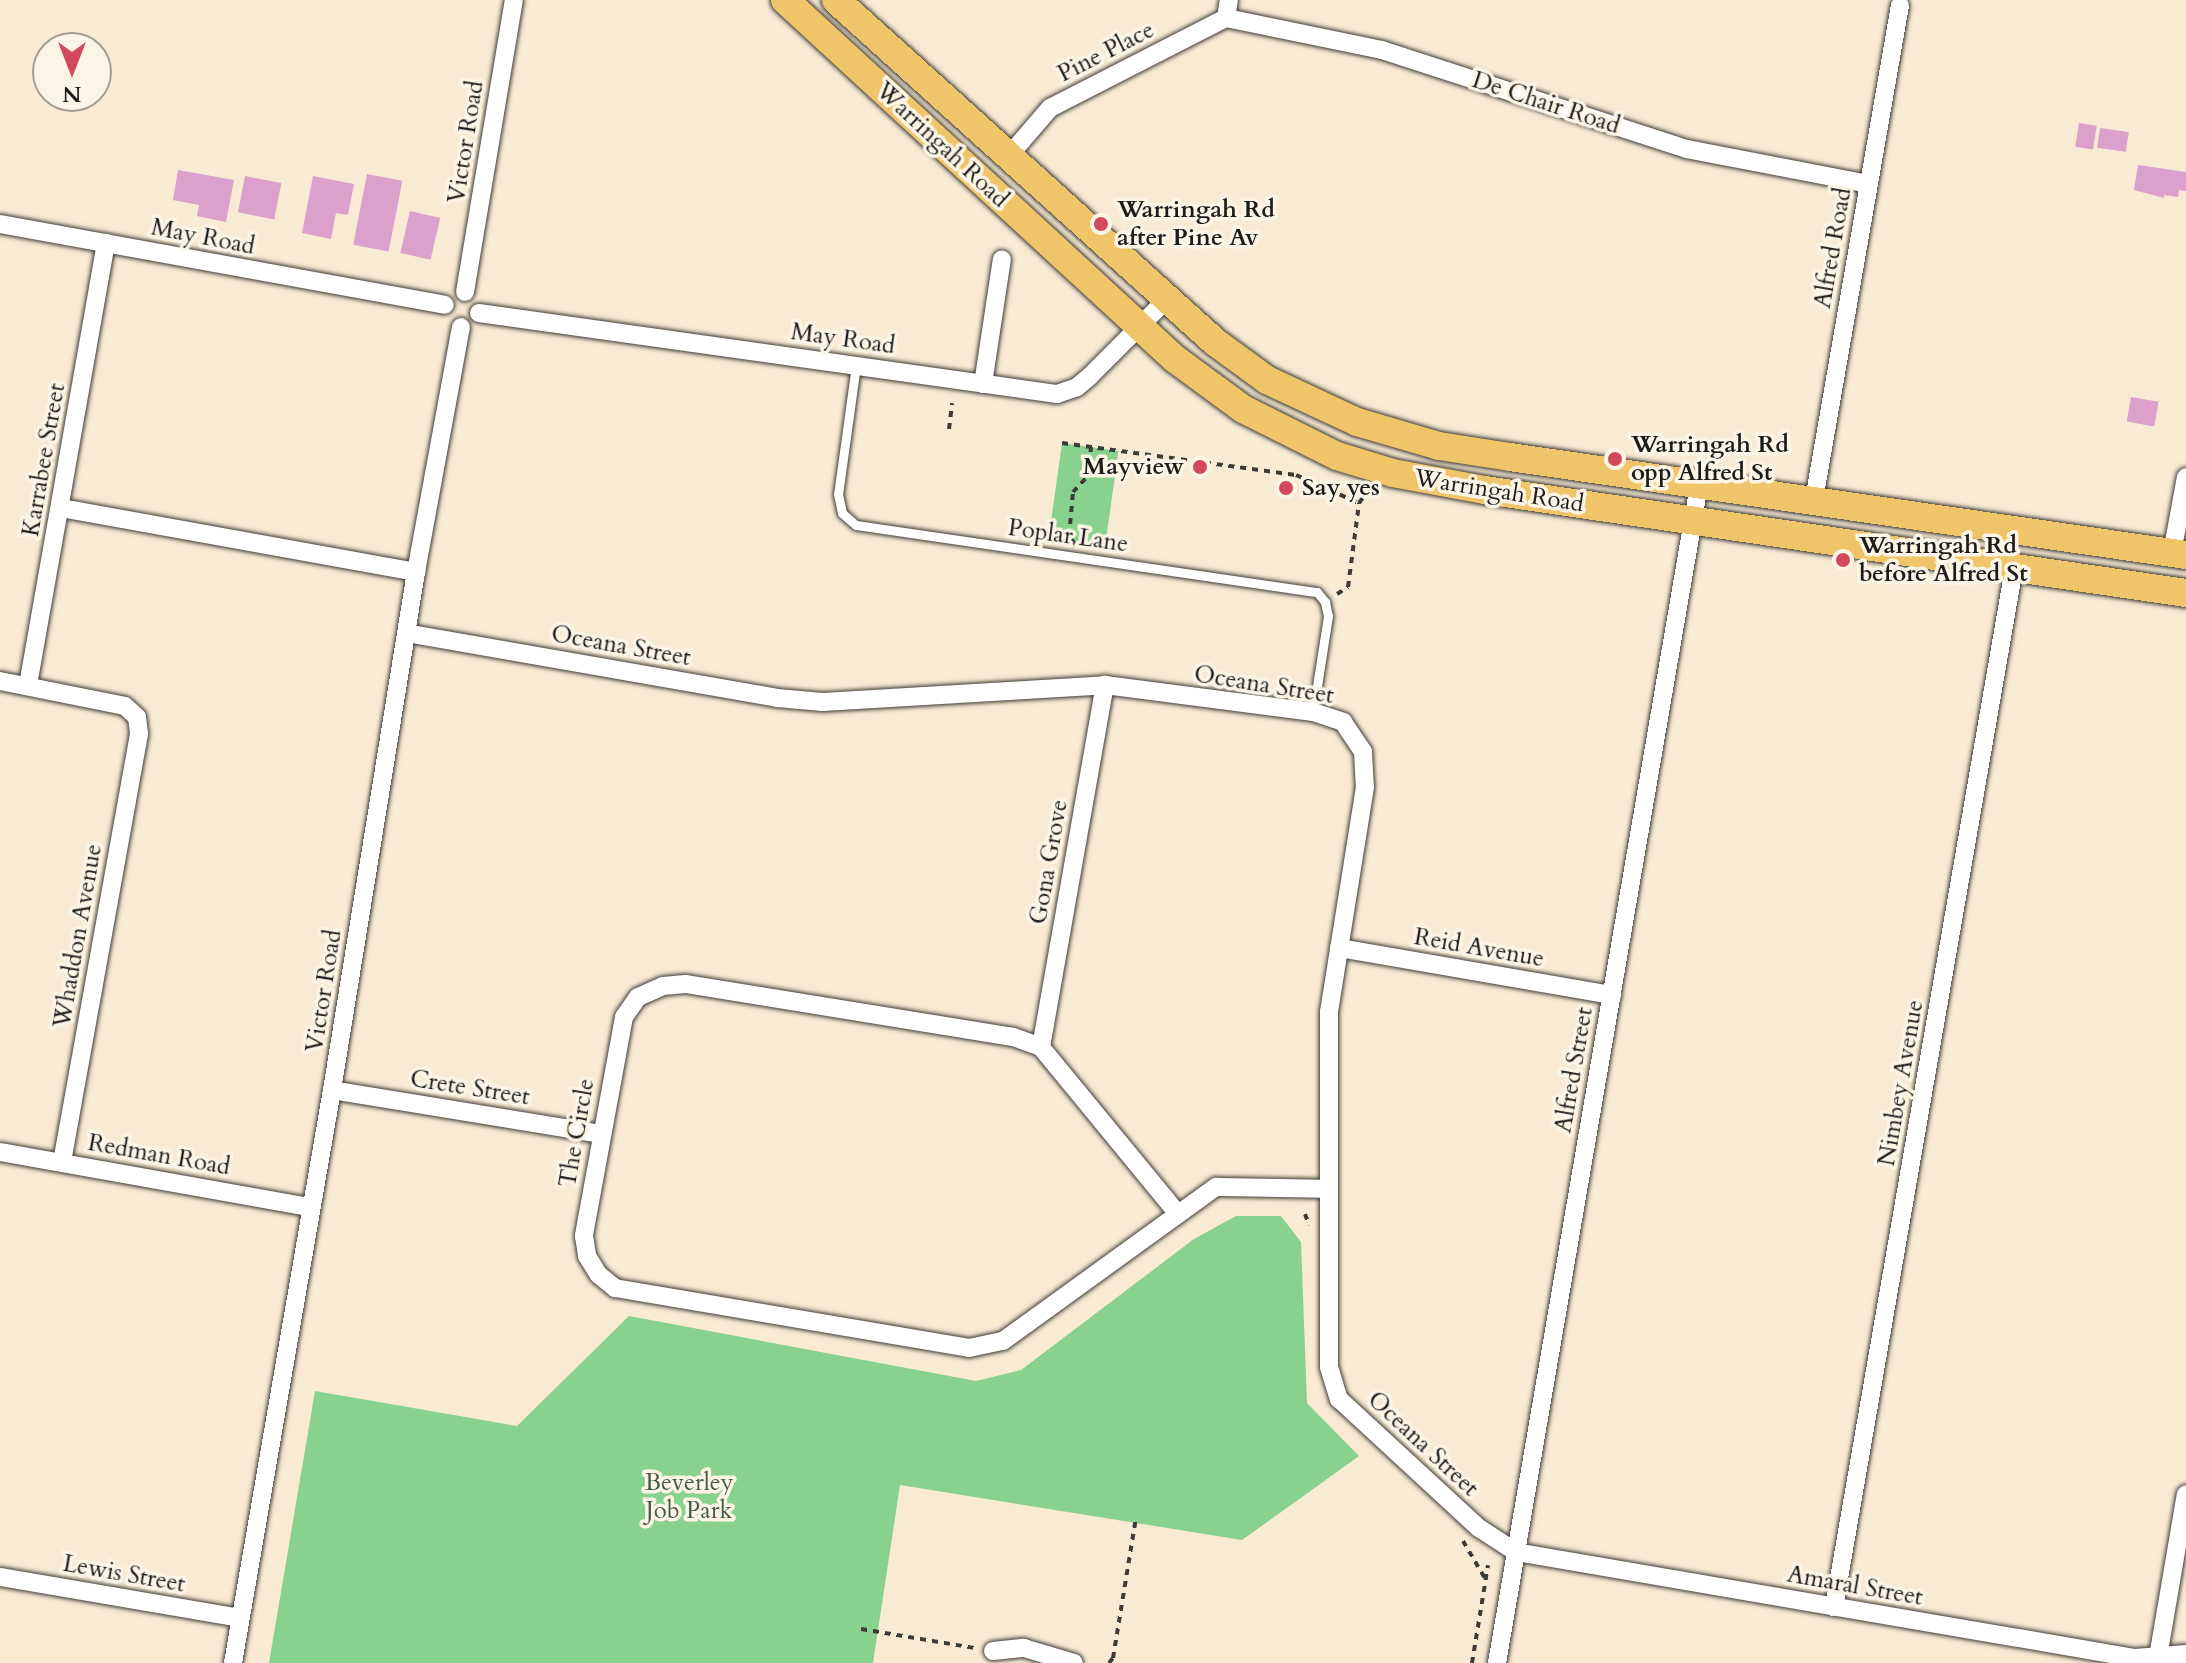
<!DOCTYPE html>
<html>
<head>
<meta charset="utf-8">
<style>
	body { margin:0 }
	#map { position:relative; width:2186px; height:1663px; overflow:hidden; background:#f8ead3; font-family:Cardo,serif }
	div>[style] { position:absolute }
	.green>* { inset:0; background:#88d18e; transform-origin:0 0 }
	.building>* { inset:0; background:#dca0cd; transform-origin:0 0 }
	.path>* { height:4px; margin-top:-2px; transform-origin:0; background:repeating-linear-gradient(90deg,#3d3b37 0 6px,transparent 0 12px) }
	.roads { filter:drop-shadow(0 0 2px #3d3b37) drop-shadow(0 0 2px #3d3b37) }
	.service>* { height:9px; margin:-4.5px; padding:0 4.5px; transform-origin:4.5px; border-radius:4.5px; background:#fff }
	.minor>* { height:18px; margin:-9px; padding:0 9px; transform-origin:9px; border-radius:9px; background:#fff }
	.trunk>* { height:28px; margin:-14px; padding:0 14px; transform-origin:14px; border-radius:14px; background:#f0c469 }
	.dots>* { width:22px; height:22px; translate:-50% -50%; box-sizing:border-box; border:4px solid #fcf5e5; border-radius:50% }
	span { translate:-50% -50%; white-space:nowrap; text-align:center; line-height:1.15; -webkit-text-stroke:7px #fcf5e5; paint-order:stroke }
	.street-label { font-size:24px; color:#1c1c1c }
	.poi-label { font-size:24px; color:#1c1c1c; font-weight:700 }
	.left { translate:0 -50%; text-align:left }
	.right { translate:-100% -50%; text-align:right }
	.park-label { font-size:24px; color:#425b44 }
	.north { position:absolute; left:32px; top:32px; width:80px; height:80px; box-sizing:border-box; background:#fcf5e5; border:2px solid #a29e95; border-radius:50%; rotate:180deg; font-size:22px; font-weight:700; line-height:32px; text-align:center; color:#1c1c1c }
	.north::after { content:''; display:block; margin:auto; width:28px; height:36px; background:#d1495b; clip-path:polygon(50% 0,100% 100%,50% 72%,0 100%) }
</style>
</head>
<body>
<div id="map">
	<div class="green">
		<i style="left:1062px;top:443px;width:57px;height:100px;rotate:8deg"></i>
		<i style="clip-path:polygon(1236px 1216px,1281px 1216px,1301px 1242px,1307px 1403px,1359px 1456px,1242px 1540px,900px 1485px,873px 1663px,269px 1663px,315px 1391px,517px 1426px,629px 1316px,976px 1381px,1021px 1370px,1194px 1239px)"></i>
	</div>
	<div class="building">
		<i style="left:2079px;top:123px;width:18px;height:24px;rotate:9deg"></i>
		<i style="left:2100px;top:128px;width:29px;height:20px;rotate:8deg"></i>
		<i style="clip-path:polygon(2138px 165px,2186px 172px,2186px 191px,2179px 190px,2178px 197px,2164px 195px,2164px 198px,2134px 190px)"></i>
		<i style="clip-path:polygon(178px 170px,234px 180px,226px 222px,197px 216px,199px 205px,173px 200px)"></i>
		<i style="left:367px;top:174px;width:36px;height:72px;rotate:11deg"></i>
		<i style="left:245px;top:176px;width:37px;height:37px;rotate:11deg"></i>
		<i style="clip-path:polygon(313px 176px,354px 184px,348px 215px,336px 213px,331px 239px,302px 233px)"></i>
		<i style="left:410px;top:211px;width:31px;height:43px;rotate:13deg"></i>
		<i style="left:2131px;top:397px;width:28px;height:25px;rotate:10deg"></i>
	</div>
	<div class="path">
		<i style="left:949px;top:429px;width:26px;rotate:-83deg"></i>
		<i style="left:1062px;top:443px;width:236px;rotate:7.8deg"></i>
		<i style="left:1296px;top:475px;width:69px;rotate:24deg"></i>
		<i style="left:1075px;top:544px;width:10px;rotate:-127deg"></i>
		<i style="left:1069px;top:536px;width:44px;rotate:-84.8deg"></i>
		<i style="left:1073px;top:492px;width:22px;rotate:-47deg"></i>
		<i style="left:1088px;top:476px;width:29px;rotate:-84deg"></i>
		<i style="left:1337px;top:594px;width:13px;rotate:-32deg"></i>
		<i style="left:1348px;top:587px;width:85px;rotate:-82.5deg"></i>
		<i style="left:1359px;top:503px;width:14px;rotate:-54deg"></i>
		<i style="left:1305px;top:1214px;width:12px;rotate:70deg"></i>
		<i style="left:1463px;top:1541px;width:45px;rotate:59.5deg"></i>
		<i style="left:861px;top:1629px;width:116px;rotate:9.5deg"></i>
		<i style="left:1109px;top:1663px;width:6px;rotate:-51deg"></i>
		<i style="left:1113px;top:1658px;width:143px;rotate:-80.7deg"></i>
		<i style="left:1472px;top:1663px;width:99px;rotate:-80.7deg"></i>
	</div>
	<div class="roads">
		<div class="service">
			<i style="left:856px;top:365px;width:130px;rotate:97.9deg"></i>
			<i style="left:838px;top:494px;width:19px;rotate:78deg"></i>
			<i style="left:842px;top:513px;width:18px;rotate:41deg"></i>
			<i style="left:856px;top:525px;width:466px;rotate:8.3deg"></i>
			<i style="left:1317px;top:592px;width:13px;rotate:51deg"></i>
			<i style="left:1325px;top:602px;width:14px;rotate:78deg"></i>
			<i style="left:1328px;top:616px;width:97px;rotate:98.9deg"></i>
		</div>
		<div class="minor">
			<i style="left:1226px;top:18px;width:159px;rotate:11.6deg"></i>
			<i style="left:1382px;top:50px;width:321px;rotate:18deg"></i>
			<i style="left:1687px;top:149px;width:184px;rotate:10.9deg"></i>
			<i style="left:1007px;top:158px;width:66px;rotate:-49.3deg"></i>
			<i style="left:1050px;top:108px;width:198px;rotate:-27.1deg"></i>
			<i style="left:1226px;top:18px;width:18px;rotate:-81deg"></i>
			<i style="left:0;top:224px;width:452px;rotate:10.3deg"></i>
			<i style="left:465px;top:292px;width:296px;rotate:-80.5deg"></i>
			<i style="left:479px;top:313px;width:584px;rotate:7.98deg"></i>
			<i style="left:1057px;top:394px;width:21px;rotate:-19deg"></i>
			<i style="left:1077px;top:387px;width:17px;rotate:-40deg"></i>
			<i style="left:1090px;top:376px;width:107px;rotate:-45deg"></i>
			<i style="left:983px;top:384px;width:126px;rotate:-81.4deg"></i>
			<i style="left:1814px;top:500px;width:502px;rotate:-80.14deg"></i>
			<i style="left:61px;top:508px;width:361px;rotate:10.2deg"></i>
			<i style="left:2172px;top:553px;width:77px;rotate:-79.6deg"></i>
			<i style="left:406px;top:633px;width:377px;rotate:9.9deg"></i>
			<i style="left:777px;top:698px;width:46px;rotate:5deg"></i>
			<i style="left:823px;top:702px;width:283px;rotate:-3.4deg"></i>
			<i style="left:1105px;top:685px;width:210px;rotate:7.4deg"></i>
			<i style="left:1313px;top:712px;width:32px;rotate:18deg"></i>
			<i style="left:1343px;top:722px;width:36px;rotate:56deg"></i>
			<i style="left:1363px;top:752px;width:35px;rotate:87deg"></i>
			<i style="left:1365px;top:787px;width:228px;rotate:99.1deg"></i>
			<i style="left:1329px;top:1012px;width:355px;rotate:90deg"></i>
			<i style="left:1329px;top:1367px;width:34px;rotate:73deg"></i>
			<i style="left:1339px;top:1399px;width:190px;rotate:42.7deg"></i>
			<i style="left:1479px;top:1528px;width:44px;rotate:33deg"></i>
			<i style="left:1516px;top:1552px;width:628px;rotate:9.72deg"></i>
			<i style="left:2135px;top:1658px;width:51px;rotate:-4.5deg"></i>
			<i style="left:0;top:681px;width:127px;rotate:11.3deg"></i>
			<i style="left:125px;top:706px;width:16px;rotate:43deg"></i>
			<i style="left:137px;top:717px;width:17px;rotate:83deg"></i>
			<i style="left:139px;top:734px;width:435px;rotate:100.2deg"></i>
			<i style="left:28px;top:685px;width:449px;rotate:-80deg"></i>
			<i style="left:1339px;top:948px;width:277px;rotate:9.8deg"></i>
			<i style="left:1041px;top:1047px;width:368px;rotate:-80deg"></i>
			<i style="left:332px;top:1090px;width:272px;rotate:9.3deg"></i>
			<i style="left:0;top:1152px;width:314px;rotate:10.1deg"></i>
			<i style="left:1178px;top:1214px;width:216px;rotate:-129.4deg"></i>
			<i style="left:1041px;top:1047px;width:30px;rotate:-160deg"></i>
			<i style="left:1013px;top:1037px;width:332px;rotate:-170.8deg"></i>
			<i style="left:685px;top:984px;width:22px;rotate:175deg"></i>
			<i style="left:663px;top:986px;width:27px;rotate:156deg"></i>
			<i style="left:638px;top:997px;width:24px;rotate:125deg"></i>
			<i style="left:624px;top:1017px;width:223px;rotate:100.4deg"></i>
			<i style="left:584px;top:1236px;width:20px;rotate:81deg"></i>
			<i style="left:587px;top:1256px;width:22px;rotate:58deg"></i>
			<i style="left:599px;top:1275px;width:21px;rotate:39deg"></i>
			<i style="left:615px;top:1288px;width:359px;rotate:9.6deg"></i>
			<i style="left:969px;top:1348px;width:35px;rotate:-12deg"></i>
			<i style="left:1003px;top:1341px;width:263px;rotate:-35.9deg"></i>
			<i style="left:1216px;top:1187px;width:112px;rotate:1deg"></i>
			<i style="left:0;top:1577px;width:243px;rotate:9.7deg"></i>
			<i style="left:1834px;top:1607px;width:1054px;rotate:-80.17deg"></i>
			<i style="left:993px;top:1651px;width:31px;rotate:-6deg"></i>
			<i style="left:1024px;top:1648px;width:52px;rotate:16.7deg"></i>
			<i style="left:233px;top:1663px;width:581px;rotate:-80.2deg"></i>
			<i style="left:332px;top:1090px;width:525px;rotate:-80.79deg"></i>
			<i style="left:416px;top:572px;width:249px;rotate:-79.6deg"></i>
			<i style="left:1497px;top:1663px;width:1195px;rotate:-80.27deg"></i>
			<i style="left:2157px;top:1663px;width:171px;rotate:-80.3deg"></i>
		</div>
		<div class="trunk">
			<i style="left:785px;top:0;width:530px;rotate:42.63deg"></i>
			<i style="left:1175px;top:359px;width:84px;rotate:36.3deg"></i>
			<i style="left:1243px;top:409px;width:105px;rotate:26.6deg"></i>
			<i style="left:1337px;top:456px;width:59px;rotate:16.9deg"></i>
			<i style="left:1393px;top:473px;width:94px;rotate:10.5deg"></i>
			<i style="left:1485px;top:490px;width:709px;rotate:8.36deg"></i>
			<i style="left:836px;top:0;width:510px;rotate:42.06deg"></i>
			<i style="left:1215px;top:342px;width:64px;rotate:36.2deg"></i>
			<i style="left:1267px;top:380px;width:99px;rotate:25deg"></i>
			<i style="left:1357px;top:422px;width:85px;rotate:16.3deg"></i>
			<i style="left:1439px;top:446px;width:72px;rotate:8.8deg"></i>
			<i style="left:1510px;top:457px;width:683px;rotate:8.25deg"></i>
		</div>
	</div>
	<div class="dots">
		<i style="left:1101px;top:224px;background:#d1495b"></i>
		<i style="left:1615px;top:459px;background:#d1495b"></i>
		<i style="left:1200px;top:467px;background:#d1495b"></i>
		<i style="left:1286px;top:488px;background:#d1495b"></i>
		<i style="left:1843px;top:560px;background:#d1495b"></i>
	</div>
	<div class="street-label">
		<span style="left:1106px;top:52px;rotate:-27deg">Pine Place</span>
		<span style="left:1546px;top:103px;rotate:18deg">De Chair Road</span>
		<span style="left:466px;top:142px;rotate:-81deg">Victor Road</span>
		<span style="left:942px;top:145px;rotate:43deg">Warringah Road</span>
		<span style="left:203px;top:237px;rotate:11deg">May Road</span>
		<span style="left:1833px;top:248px;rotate:-80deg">Alfred Road</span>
		<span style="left:843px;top:339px;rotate:8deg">May Road</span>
		<span style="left:44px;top:460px;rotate:-80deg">Karrabee Street</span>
		<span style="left:1499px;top:491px;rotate:9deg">Warringah Road</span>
		<span style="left:1068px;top:536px;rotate:8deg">Poplar Lane</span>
		<span style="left:621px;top:646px;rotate:10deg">Oceana Street</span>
		<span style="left:1264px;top:685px;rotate:9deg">Oceana Street</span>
		<span style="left:1049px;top:862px;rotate:-80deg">Gona Grove</span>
		<span style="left:78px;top:936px;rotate:-80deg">Whaddon Avenue</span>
		<span style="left:1479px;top:948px;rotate:10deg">Reid Avenue</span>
		<span style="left:324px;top:991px;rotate:-81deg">Victor Road</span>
		<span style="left:1574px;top:1070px;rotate:-80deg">Alfred Street</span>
		<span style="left:1901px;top:1083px;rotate:-80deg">Nimbey Avenue</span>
		<span style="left:470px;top:1088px;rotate:9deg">Crete Street</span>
		<span style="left:577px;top:1133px;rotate:-80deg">The Circle</span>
		<span style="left:159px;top:1155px;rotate:10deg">Redman Road</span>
		<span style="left:1423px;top:1444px;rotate:43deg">Oceana Street</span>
		<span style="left:124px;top:1574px;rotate:10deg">Lewis Street</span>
		<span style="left:1855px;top:1586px;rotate:10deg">Amaral Street</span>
	</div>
	<div class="poi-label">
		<span class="left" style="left:1117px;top:224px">Warringah Rd<br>after Pine Av</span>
		<span class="left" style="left:1631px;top:459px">Warringah Rd<br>opp Alfred St</span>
		<span class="right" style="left:1184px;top:467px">Mayview</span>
		<span class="left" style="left:1302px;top:488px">Say yes</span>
		<span class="left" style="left:1859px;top:560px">Warringah Rd<br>before Alfred St</span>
	</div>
	<div class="park-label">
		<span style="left:689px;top:1497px">Beverley<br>Job Park</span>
	</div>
	<div class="north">N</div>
</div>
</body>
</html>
